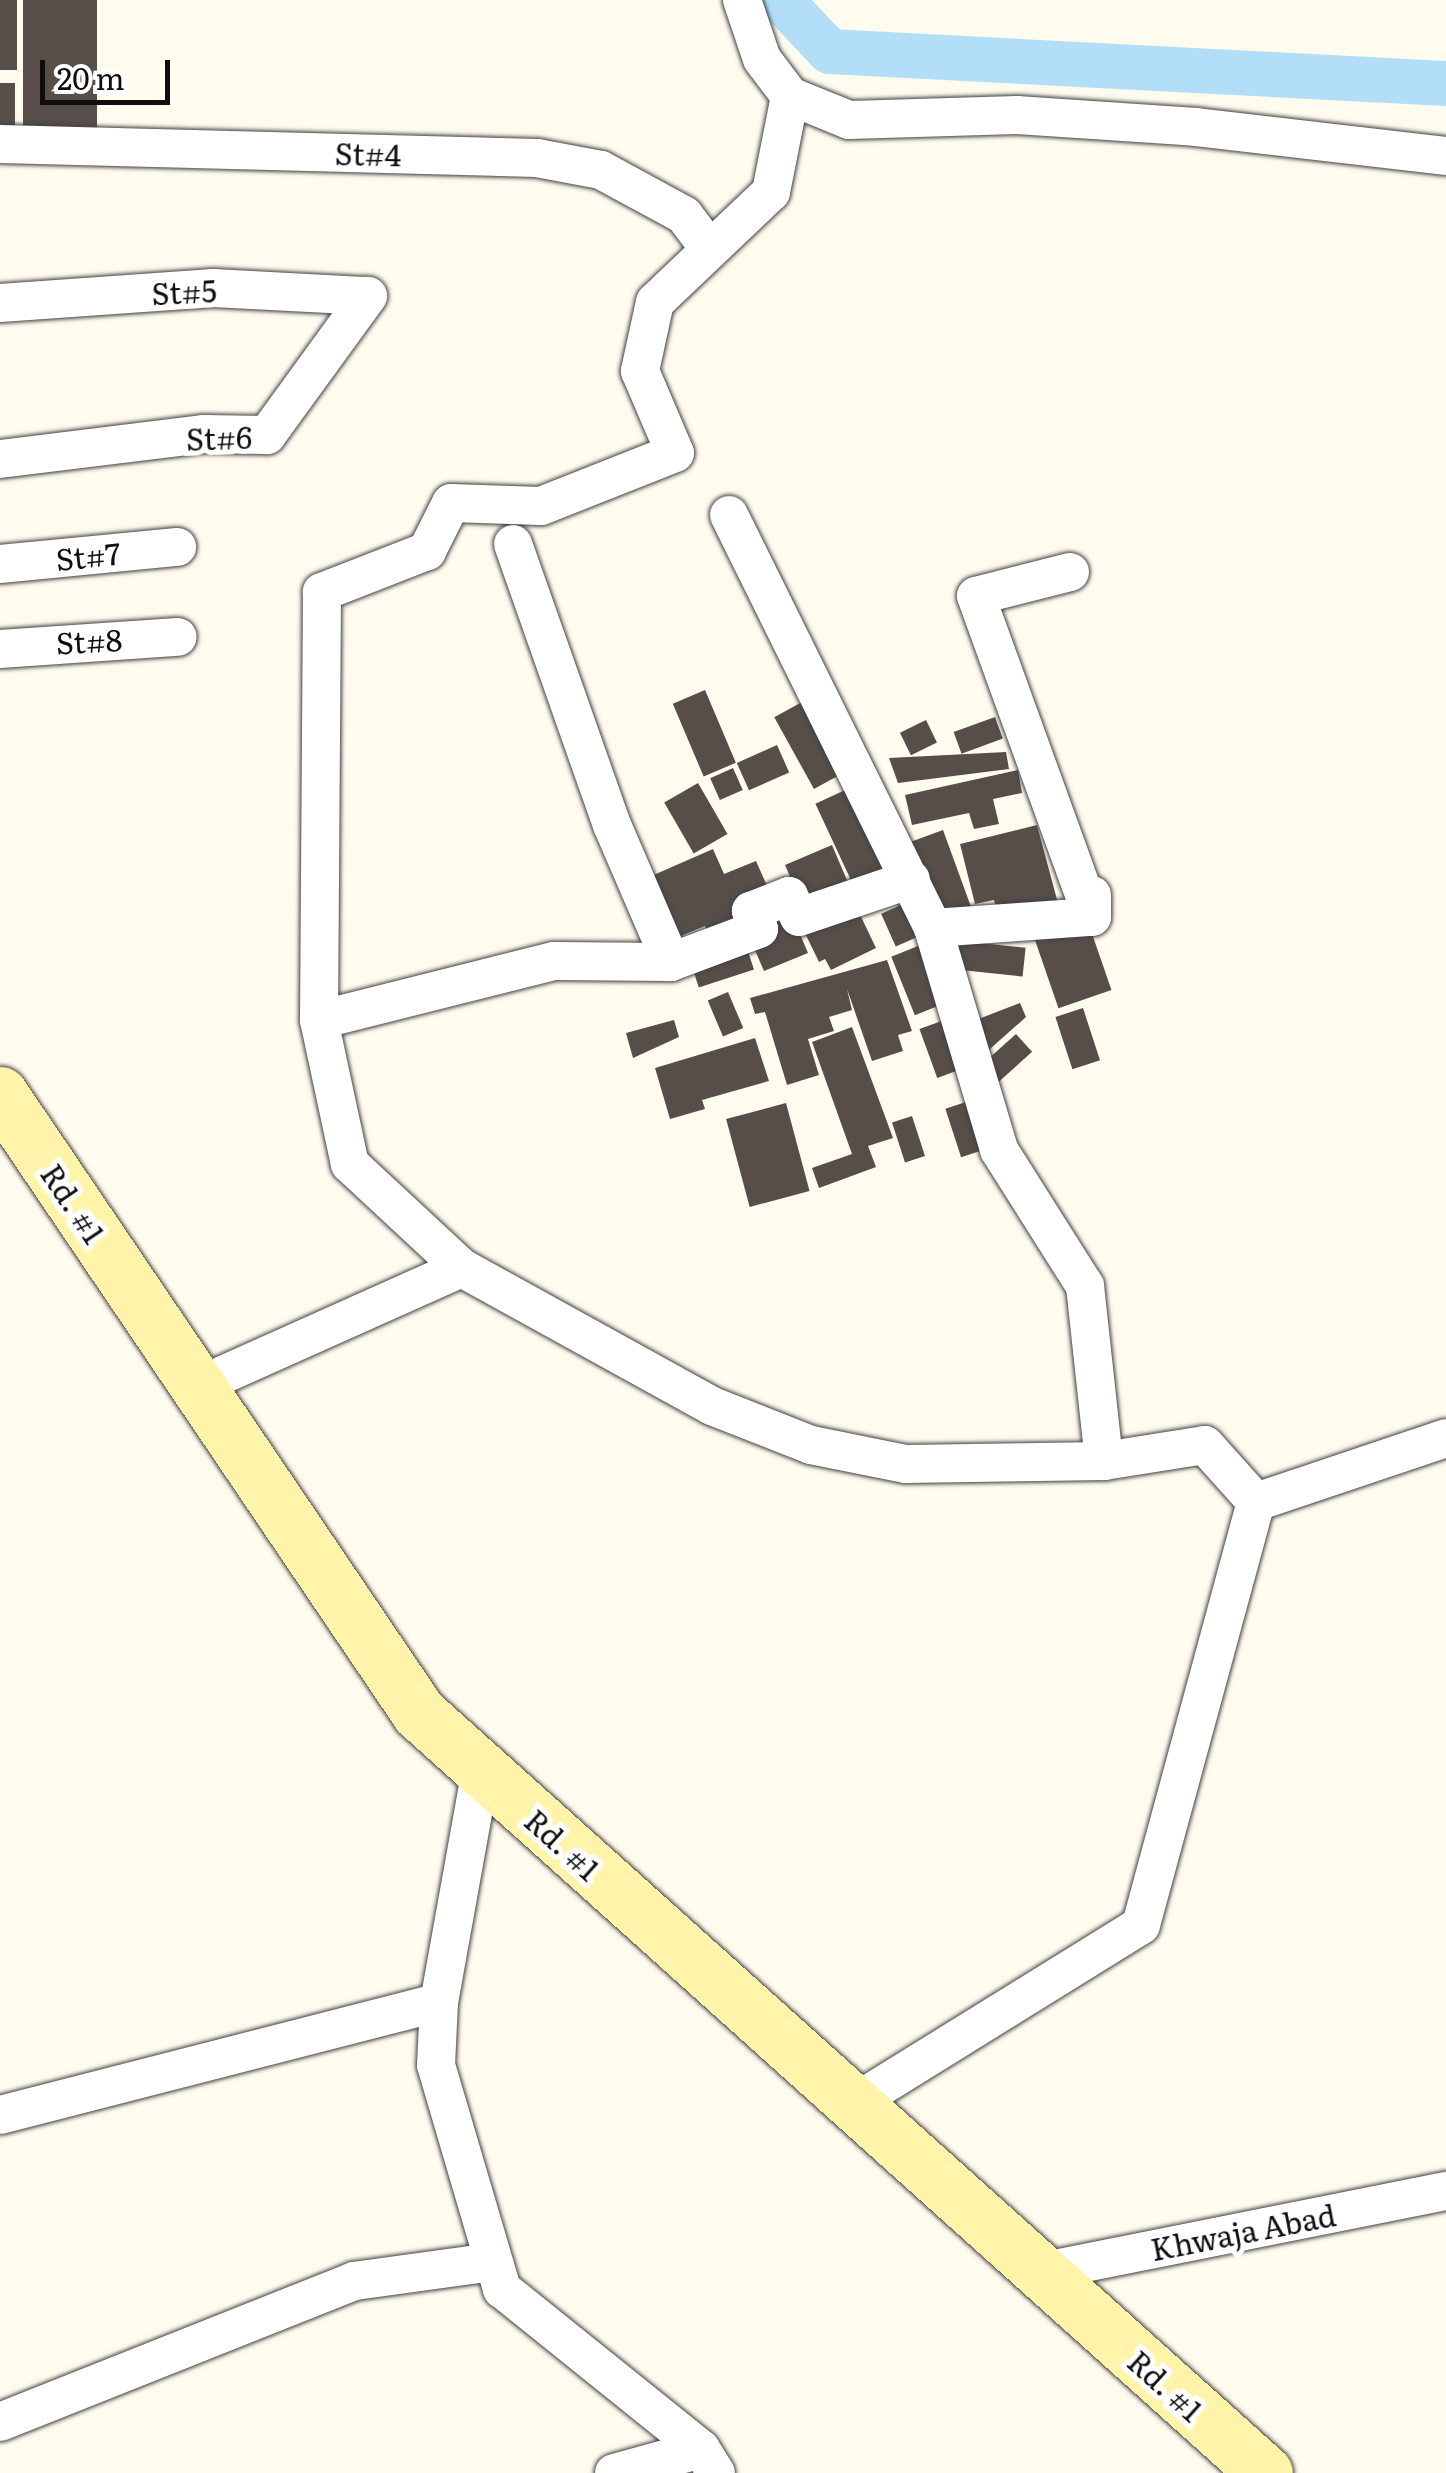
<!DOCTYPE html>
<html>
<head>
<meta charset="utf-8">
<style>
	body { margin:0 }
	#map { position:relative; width:1446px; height:2473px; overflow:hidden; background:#fffbee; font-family:Literata,serif }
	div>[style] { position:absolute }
	.canal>* { height:45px; margin:-22.5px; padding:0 22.5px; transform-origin:22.5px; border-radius:22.5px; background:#b2dff7 }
	.building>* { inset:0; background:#574e4a; transform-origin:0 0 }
	.roads { filter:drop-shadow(0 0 2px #414141) drop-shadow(0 0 2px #414141) }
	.street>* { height:38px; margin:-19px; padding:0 19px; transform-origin:19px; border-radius:19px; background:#fff }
	.secondary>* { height:55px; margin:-27.5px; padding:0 27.5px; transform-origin:27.5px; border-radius:27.5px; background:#fff4a9 }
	span { translate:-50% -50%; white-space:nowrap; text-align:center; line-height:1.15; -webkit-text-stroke:10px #fff; paint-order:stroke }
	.street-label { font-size:30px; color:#0e0e0e }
	.scale { position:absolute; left:40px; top:60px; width:130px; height:45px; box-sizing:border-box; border:5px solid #0e0e0e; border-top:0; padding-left:12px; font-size:30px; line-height:35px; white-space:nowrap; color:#0e0e0e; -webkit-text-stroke:8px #fff; paint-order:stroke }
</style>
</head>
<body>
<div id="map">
	<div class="canal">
		<i style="left:781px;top:0;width:70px;rotate:46.7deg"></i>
		<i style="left:829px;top:51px;width:618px;rotate:2.97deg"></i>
	</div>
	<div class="building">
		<i style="left:0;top:0;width:17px;height:70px"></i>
		<i style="left:23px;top:0;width:74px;height:129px"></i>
		<i style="left:0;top:83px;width:15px;height:46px"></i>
		<i style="left:705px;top:690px;width:79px;height:35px;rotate:67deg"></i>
		<i style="left:811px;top:697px;width:82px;height:42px;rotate:61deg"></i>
		<i style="left:995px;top:717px;width:23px;height:44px;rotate:70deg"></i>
		<i style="left:926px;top:720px;width:25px;height:29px;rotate:64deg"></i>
		<i style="left:777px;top:745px;width:30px;height:44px;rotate:66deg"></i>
		<i style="clip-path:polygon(1006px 752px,1009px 769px,898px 783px,889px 758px)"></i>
		<i style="left:733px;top:768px;width:24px;height:25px;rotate:66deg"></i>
		<i style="clip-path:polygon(1018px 770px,1022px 793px,993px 799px,999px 824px,974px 829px,969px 813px,912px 825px,905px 795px)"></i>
		<i style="left:698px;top:783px;width:59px;height:39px;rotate:60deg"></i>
		<i style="left:858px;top:784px;width:95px;height:47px;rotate:65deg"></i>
		<i style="clip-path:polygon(1037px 825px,1059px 907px,1000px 922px,994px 900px,975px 904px,960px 844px)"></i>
		<i style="left:943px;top:830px;width:90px;height:37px;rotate:70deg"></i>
		<i style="left:832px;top:845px;width:43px;height:51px;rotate:67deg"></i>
		<i style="clip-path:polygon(713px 849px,724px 874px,756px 861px,773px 899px,712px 941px,705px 926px,676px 938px,649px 877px)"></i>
		<i style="left:914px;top:899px;width:36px;height:36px;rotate:66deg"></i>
		<i style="clip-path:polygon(786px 901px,808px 953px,764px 971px,751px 941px)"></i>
		<i style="clip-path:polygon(854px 902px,876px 948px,831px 970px,825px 959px,819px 962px,802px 927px)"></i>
		<i style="left:1088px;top:922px;width:72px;height:56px;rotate:71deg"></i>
		<i style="left:933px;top:940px;width:63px;height:45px;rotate:68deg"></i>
		<i style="left:952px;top:940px;width:74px;height:29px;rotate:6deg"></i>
		<i style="left:745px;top:942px;width:29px;height:58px;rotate:72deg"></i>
		<i style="clip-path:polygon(887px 960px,912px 1031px,898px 1035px,903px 1051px,872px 1061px,847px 989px,852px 1010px,829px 1017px,834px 1031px,808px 1039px,819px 1075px,787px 1085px,765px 1012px,755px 1014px,750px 998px)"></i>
		<i style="left:728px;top:992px;width:39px;height:22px;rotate:67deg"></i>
		<i style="clip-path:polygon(1020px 1003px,1026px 1017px,981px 1057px,968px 1023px)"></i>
		<i style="left:1083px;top:1008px;width:55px;height:29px;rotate:72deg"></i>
		<i style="left:958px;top:1015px;width:52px;height:41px;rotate:70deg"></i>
		<i style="clip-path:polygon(674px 1020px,679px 1037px,633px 1058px,626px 1033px)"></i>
		<i style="clip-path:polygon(852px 1027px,893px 1138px,868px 1146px,876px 1167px,819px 1188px,812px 1168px,852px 1154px,812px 1042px)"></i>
		<i style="left:1016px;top:1034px;width:24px;height:48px;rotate:48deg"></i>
		<i style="clip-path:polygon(755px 1038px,769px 1081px,702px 1100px,705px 1109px,670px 1119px,655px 1068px)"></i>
		<i style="left:972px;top:1100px;width:51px;height:28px;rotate:72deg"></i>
		<i style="left:786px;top:1103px;width:91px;height:62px;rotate:75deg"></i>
		<i style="left:912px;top:1116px;width:42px;height:21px;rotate:72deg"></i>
	</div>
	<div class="roads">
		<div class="street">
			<i style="left:742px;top:0;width:62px;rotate:71.3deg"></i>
			<i style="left:762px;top:59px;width:46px;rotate:52.9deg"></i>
			<i style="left:790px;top:96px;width:64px;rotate:22.1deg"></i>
			<i style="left:849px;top:120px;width:168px;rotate:-1.7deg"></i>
			<i style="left:1017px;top:115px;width:179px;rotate:3.8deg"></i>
			<i style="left:1196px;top:127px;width:252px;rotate:6.6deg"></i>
			<i style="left:790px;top:96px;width:98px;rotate:101.2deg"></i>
			<i style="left:771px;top:192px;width:160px;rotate:136.5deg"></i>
			<i style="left:655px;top:302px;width:71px;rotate:102.3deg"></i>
			<i style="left:640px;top:371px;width:89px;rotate:66.9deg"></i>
			<i style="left:675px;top:453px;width:144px;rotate:158.4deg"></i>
			<i style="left:541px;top:506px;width:90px;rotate:-178.1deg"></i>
			<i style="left:451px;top:503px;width:54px;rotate:116.6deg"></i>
			<i style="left:427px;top:551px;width:113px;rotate:158.7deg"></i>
			<i style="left:322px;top:592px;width:428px;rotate:90.4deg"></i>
			<i style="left:319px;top:1020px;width:147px;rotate:77.9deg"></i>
			<i style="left:350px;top:1164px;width:153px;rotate:42.9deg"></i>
			<i style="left:462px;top:1268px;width:286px;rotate:28.9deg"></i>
			<i style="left:712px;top:1406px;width:106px;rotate:21.5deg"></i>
			<i style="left:811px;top:1445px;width:97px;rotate:11.3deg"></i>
			<i style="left:906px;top:1464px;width:198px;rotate:-0.9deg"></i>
			<i style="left:1104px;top:1461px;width:102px;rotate:-9deg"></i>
			<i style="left:1205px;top:1445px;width:76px;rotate:48.2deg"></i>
			<i style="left:0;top:144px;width:537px;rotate:1.49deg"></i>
			<i style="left:537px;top:158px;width:65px;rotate:10.6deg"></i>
			<i style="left:601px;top:170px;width:94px;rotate:28.5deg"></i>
			<i style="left:684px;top:215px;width:40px;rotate:53deg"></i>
			<i style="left:0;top:303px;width:214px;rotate:-4deg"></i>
			<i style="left:213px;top:288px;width:155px;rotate:3deg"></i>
			<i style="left:0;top:459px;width:206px;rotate:-7deg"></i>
			<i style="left:204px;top:434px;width:63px;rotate:0.9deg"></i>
			<i style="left:267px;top:435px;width:172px;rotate:-54deg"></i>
			<i style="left:729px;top:515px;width:461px;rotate:63.7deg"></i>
			<i style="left:933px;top:928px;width:232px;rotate:73.4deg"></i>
			<i style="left:999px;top:1150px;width:161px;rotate:57.7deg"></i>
			<i style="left:1085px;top:1286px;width:176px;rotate:83.8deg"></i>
			<i style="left:513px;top:544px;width:298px;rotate:70.6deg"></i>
			<i style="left:612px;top:825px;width:149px;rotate:66.7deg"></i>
			<i style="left:0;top:564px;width:178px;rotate:-5.5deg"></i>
			<i style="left:1070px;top:572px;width:97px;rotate:165.7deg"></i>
			<i style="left:976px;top:596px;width:341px;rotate:70.1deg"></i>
			<i style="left:0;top:649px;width:178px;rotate:-3.9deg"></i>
			<i style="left:933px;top:928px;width:159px;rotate:-4deg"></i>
			<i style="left:1092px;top:917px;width:22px;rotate:-90deg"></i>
			<i style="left:319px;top:1020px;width:242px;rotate:-14.1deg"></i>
			<i style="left:554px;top:961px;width:117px;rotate:0.5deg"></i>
			<i style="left:671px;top:962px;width:94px;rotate:-20.6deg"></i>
			<i style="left:759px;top:929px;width:20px;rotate:-114deg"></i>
			<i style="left:751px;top:911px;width:41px;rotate:-21.5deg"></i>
			<i style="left:789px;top:896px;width:23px;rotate:65deg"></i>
			<i style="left:799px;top:917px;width:118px;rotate:-18.7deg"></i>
			<i style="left:198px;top:1386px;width:289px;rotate:-24.1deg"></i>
			<i style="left:1256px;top:1502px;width:200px;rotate:-18.6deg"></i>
			<i style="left:481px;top:1769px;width:237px;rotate:100.2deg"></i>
			<i style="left:439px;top:2002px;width:63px;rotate:92.7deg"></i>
			<i style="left:436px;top:2065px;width:234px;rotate:73.6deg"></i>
			<i style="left:502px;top:2289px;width:255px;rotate:38.8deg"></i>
			<i style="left:701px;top:2449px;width:28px;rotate:58deg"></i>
			<i style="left:851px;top:2105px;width:341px;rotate:-31.8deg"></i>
			<i style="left:1141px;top:1925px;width:438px;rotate:-74.8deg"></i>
			<i style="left:0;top:2115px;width:453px;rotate:-14.4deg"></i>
			<i style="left:1040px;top:2272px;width:414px;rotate:-11.3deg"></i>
			<i style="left:0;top:2422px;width:381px;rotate:-21.7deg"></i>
			<i style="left:354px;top:2281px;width:140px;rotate:-7.8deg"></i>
			<i style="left:614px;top:2473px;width:90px;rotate:-15.4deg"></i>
		</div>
		<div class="secondary">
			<i style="left:0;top:1094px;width:747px;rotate:55.91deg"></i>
			<i style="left:419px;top:1713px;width:1137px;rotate:41.93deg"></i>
		</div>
	</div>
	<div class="street-label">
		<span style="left:368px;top:153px;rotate:1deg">St#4</span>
		<span style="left:184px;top:291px;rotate:-3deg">St#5</span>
		<span style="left:219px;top:437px;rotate:-2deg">St#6</span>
		<span style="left:88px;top:555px;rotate:-6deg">St#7</span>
		<span style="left:89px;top:640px;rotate:-3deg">St#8</span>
		<span style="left:74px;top:1203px;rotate:56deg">Rd. #1</span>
		<span style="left:563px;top:1844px;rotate:42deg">Rd. #1</span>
		<span style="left:1243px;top:2231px;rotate:-11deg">Khwaja Abad</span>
		<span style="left:1166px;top:2385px;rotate:42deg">Rd. #1</span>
	</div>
	<div class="scale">20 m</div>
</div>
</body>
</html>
